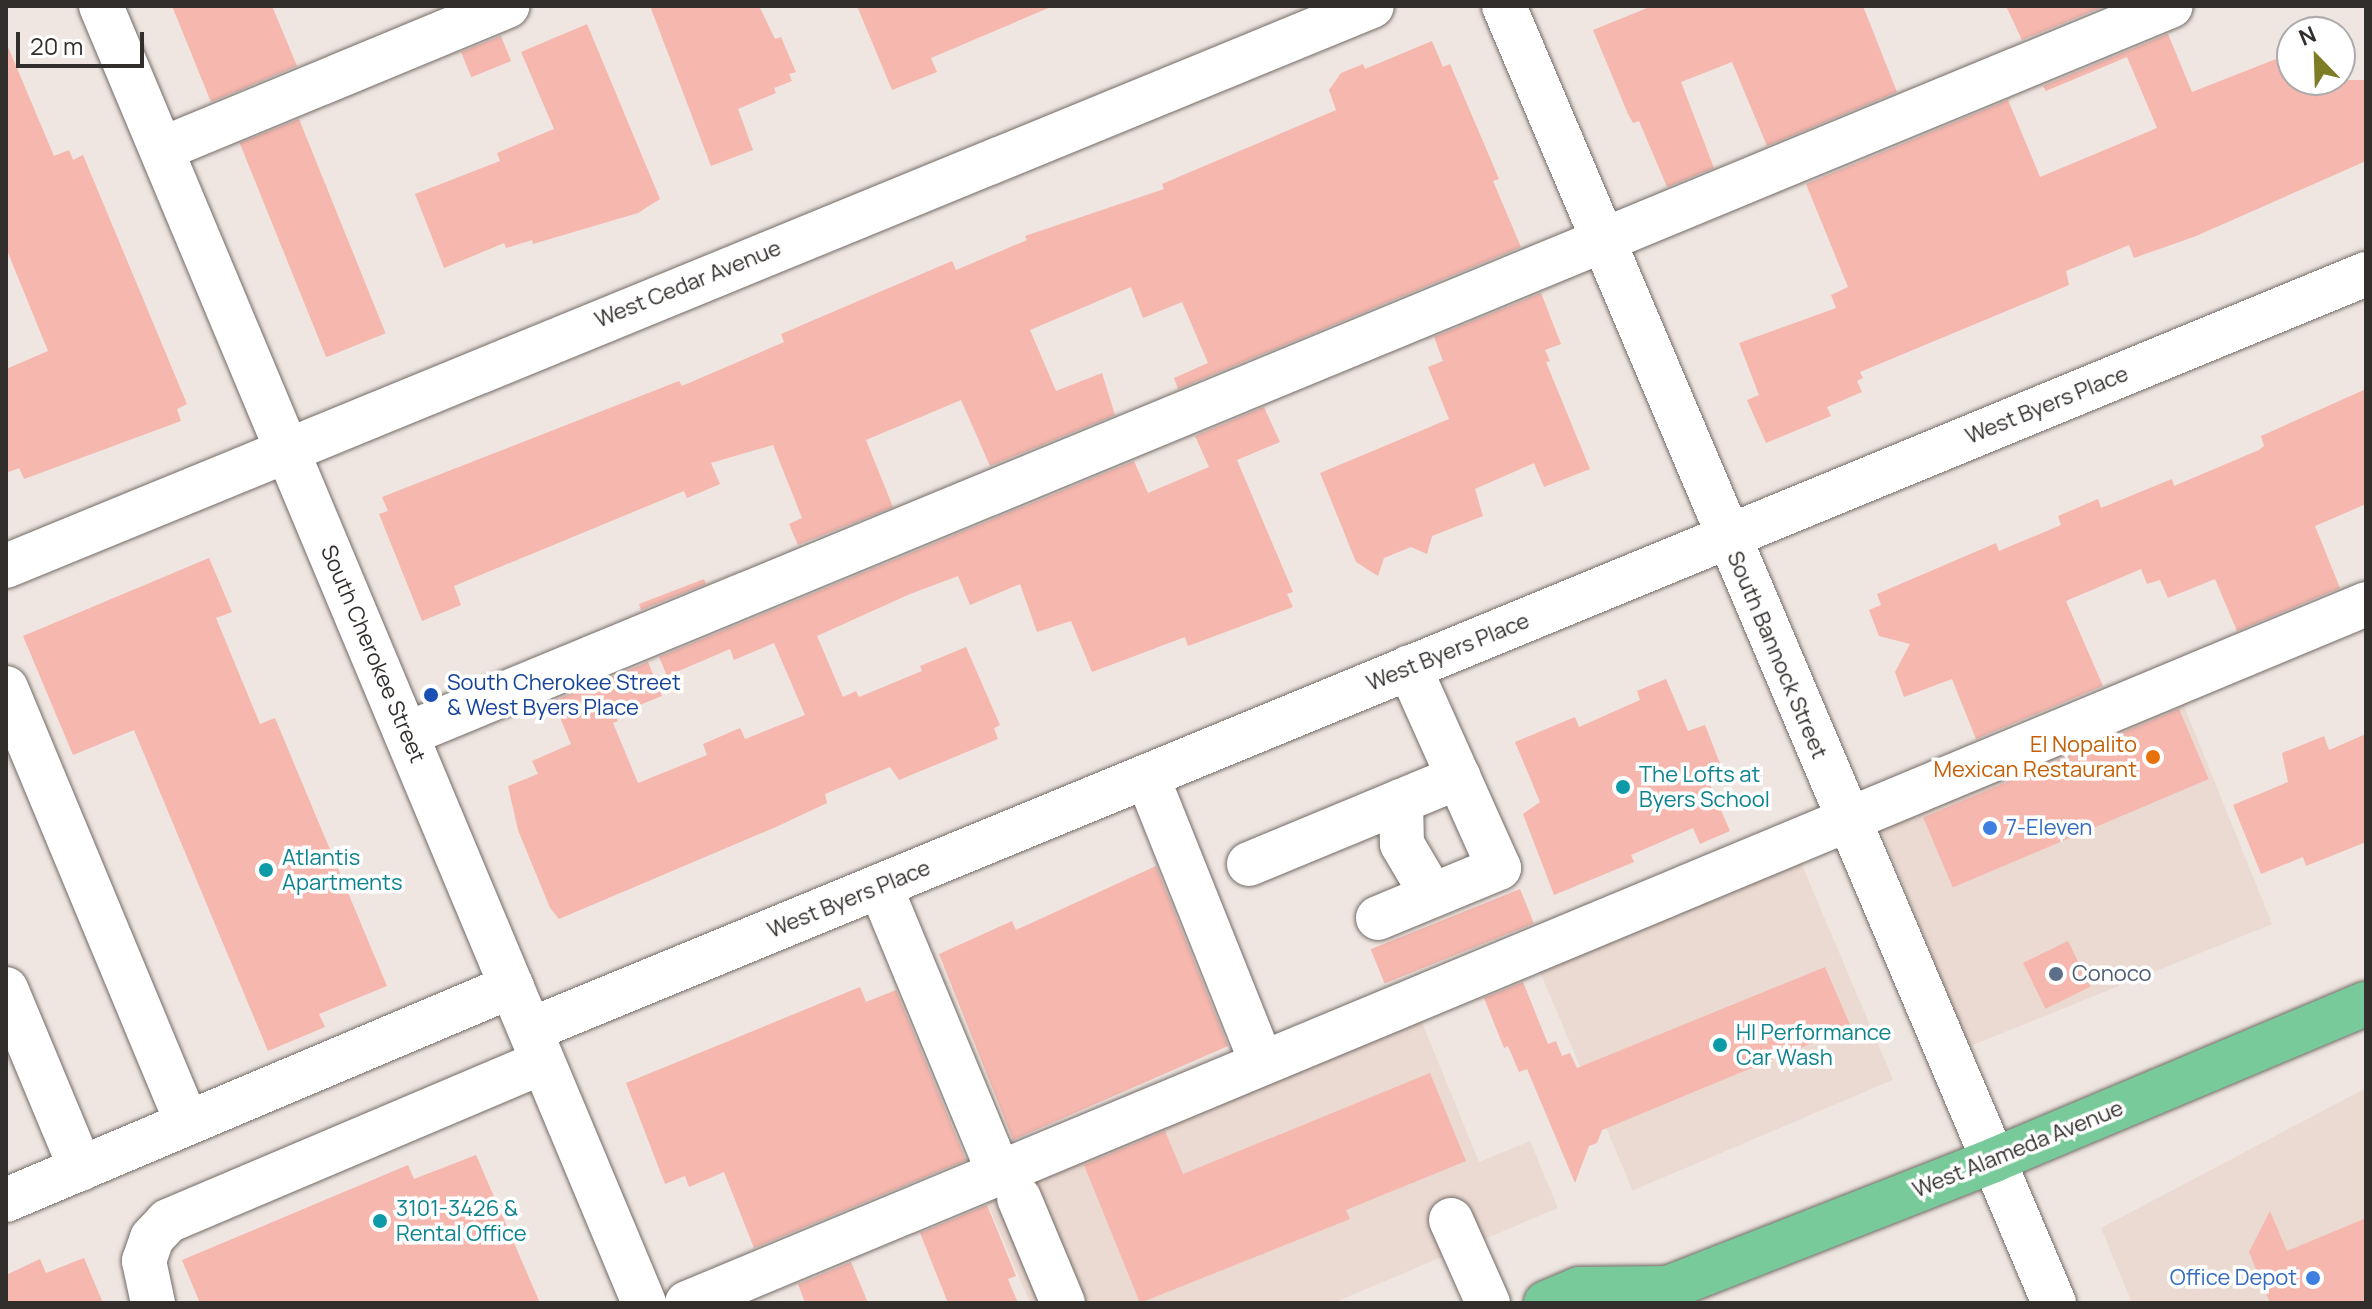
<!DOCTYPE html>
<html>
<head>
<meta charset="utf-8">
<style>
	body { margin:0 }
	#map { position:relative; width:2372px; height:1309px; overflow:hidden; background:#efe6e1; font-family:Manrope,sans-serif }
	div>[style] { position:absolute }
	.built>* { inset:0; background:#ebdad2; transform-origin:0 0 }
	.building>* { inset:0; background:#f5b7ae; transform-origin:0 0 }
	.roads { filter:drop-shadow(0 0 2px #736b67) drop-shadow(0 0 2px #736b67) }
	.minor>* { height:44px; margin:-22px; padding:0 22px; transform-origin:22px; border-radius:22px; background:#fff }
	.major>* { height:44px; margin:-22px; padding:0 22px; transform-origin:22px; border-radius:22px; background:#79ca9a }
	.dots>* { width:22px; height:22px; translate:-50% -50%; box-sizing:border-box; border:4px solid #fff; border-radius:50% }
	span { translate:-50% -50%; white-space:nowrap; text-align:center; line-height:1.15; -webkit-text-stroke:7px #fff; paint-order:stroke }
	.street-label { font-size:22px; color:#322e2c }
	.transit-label { font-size:22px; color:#164399 }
	.left { translate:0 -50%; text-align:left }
	.food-label { font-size:22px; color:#c56008 }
	.right { translate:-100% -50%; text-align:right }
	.culture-label { font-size:22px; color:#0d838f }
	.shop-label { font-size:22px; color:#366cbe }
	.service-label { font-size:22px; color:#4e5e75 }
	.frame { position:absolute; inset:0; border:8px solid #322e2c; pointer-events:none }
	.north { position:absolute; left:2276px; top:16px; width:80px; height:80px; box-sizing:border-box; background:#fff; border:2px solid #adabab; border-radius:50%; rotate:337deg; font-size:22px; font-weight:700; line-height:32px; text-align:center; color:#322e2c }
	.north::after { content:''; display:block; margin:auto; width:28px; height:36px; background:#7c7d26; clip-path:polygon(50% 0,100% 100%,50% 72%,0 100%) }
	.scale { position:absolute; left:16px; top:32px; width:128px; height:36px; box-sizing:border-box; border:4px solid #322e2c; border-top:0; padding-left:10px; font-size:24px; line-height:28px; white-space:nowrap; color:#322e2c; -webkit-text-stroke:6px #fff; paint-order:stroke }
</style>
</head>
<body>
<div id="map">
	<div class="built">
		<i style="left:2180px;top:696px;width:246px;height:327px;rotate:68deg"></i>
		<i style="left:1799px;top:858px;width:241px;height:283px;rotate:67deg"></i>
		<i style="clip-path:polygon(1419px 1015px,1479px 1162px,1530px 1141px,1558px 1208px,1333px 1303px,1030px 1303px,983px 1193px)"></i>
		<i style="clip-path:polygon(2366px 1088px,2366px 1303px,2132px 1303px,2101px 1228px)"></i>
	</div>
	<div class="building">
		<i style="clip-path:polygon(172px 6px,272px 6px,297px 66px,211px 102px)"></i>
		<i style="clip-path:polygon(650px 6px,759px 6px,775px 39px,781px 37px,796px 72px,789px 74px,792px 81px,774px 88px,776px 93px,738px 109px,753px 150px,711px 166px)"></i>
		<i style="clip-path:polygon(857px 6px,1053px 6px,931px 58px,937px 72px,892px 90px)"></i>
		<i style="clip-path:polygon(1652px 6px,1863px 6px,1897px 92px,1767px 146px,1732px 62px,1681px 82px,1714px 168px,1667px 187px,1639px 121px,1633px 123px,1628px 114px,1593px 30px)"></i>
		<i style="clip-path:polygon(2006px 6px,2105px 6px,2022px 40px)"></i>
		<i style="clip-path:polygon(587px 24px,660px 199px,638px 213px,533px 244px,532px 240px,506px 248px,504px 243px,444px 268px,415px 194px,500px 161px,497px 153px,554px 129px,521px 52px)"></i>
		<i style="clip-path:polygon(2168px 34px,2192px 92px,2276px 59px,2284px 80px,2366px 80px,2366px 161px,2196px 236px,2134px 258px,2129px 245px,2066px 271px,2069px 285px,1860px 372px,1863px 378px,1857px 381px,1862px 392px,1827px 407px,1831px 416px,1766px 443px,1747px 400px,1759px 395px,1739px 343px,1836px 308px,1831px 295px,1848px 287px,1806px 184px,2008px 100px,2040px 177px,2157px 128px,2127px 57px,2046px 91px,2043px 86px)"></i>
		<i style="left:501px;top:36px;width:27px;height:43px;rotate:68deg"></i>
		<i style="clip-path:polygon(1432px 41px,1443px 67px,1450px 64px,1499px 179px,1493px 181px,1521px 247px,1178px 389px,1174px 378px,1208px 363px,1182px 302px,1143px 318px,1131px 287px,1030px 330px,1056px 391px,1102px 373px,1115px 415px,990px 466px,961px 400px,866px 440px,893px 507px,798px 545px,789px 524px,802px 518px,773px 445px,711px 463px,720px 484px,687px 498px,684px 491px,454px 586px,461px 605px,422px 621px,379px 514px,388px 511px,382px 497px,679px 381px,682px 386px,784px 342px,781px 334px,952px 261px,956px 270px,1027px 240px,1025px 236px,1164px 189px,1162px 184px,1336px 110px,1329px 90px,1341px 73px,1363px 64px,1365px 69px)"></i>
		<i style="clip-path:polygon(8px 47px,54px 156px,69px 150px,73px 160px,83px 155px,187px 404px,177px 409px,181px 421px,24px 479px,19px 468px,6px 473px,6px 369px,48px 351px,6px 248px)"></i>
		<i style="left:299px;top:119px;width:231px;height:64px;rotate:68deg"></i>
		<i style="clip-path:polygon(1541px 293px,1561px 344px,1545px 350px,1550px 361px,1546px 362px,1590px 469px,1544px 487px,1534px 463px,1475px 489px,1483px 516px,1432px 536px,1427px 554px,1411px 547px,1384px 558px,1378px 576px,1356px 562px,1320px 473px,1449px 419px,1428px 367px,1443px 361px,1434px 337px)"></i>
		<i style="clip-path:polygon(2366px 389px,2366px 504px,2315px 526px,2340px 588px,2237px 631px,2215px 579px,2168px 598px,2160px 580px,2147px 584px,2141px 569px,2066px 601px,2103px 686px,1976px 739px,1952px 679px,1904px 697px,1895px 672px,1910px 644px,1879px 636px,1869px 610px,1881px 605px,1877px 594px,1996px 543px,1999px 551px,2061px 525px,2058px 516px,2098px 499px,2101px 508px,2172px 479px,2174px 486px,2259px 450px,2264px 446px,2261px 436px)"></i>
		<i style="clip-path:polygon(1264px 407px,1280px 442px,1237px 460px,1293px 592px,1287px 594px,1293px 607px,1188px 646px,1185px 637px,1092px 672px,1071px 621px,1037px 632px,1020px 584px,970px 605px,958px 576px,910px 594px,817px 636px,843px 697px,856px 691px,859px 697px,922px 671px,920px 666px,966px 647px,1000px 725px,994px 728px,998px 739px,899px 780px,890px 767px,825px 794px,827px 803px,776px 827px,559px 919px,550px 908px,518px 830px,508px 786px,538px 774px,532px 761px,571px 744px,553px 701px,648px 662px,662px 696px,615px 715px,618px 721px,613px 723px,638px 783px,707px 755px,703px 744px,740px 728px,745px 739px,805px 715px,774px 643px,734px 660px,730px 649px,667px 676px,659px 657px,1134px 461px,1148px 493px,1209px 467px,1195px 436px)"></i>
		<i style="clip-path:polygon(209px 558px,232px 612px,216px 618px,260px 724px,275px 718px,387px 986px,319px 1014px,325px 1027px,268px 1051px,134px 730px,73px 755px,23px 636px)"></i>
		<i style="clip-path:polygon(704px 579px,706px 584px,641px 610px,639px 604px)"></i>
		<i style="clip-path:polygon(1666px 679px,1688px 731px,1705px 725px,1721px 766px,1705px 773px,1730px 831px,1700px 844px,1693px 828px,1631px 855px,1634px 862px,1554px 895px,1523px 814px,1540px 802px,1515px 742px,1575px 717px,1579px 727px,1640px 700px,1637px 691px)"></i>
		<i style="left:2179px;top:709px;width:76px;height:278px;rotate:67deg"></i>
		<i style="clip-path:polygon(2366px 734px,2366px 842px,2306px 866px,2303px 857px,2261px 874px,2233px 805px,2288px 782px,2282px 753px,2324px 736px,2329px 750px)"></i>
		<i style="clip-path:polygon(1156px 866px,1228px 1046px,1013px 1140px,939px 954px,1012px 921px,1016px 930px)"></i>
		<i style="left:1520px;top:889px;width:37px;height:161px;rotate:68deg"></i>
		<i style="left:2068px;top:941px;width:51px;height:50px;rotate:64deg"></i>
		<i style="clip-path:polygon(1825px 967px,1851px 1027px,1602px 1130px,1597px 1143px,1589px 1146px,1575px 1183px,1527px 1069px,1519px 1072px,1508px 1046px,1504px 1048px,1484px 998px,1523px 982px,1548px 1044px,1556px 1041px,1562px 1056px,1570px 1053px,1577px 1068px)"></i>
		<i style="clip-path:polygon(860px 987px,866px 1002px,896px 990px,966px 1160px,754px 1248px,724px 1172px,689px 1187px,685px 1176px,665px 1184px,626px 1083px)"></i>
		<i style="clip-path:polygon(1430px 1073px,1466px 1161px,1346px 1210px,1350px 1219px,1140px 1303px,1084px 1165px,1165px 1131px,1183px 1174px)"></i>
		<i style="clip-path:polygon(476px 1155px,540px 1303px,200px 1303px,182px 1260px,408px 1165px,414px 1179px)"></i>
		<i style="clip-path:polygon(987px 1205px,1016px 1276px,1008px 1279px,1018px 1303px,948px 1303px,920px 1233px)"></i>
		<i style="clip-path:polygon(2270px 1211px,2287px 1251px,2366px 1218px,2366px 1303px,2270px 1303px,2249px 1252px)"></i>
		<i style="clip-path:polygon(84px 1258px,103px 1303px,6px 1303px,6px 1275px,40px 1259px,46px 1273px)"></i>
		<i style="clip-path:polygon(851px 1262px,868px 1303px,805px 1303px,798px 1284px)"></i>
	</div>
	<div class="roads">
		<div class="minor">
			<i style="left:101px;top:6px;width:1406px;rotate:67.28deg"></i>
			<i style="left:1504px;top:6px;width:1409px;rotate:67.02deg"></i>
			<i style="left:162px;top:149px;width:374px;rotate:-22.5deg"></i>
			<i style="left:6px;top:566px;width:1476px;rotate:-22.29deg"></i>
			<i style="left:6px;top:688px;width:471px;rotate:67.4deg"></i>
			<i style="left:407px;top:734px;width:1908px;rotate:-22.43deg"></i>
			<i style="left:1147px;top:776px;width:309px;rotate:68.2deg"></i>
			<i style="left:1401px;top:801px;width:43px;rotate:88.7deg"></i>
			<i style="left:1402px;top:844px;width:59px;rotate:59.5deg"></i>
			<i style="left:1249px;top:864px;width:227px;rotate:-22.5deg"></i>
			<i style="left:880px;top:886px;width:311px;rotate:67.5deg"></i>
			<i style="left:1378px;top:918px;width:131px;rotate:-22.5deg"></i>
			<i style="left:1499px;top:868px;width:220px;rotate:-114.1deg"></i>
			<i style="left:6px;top:989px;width:195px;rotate:67.4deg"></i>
			<i style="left:530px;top:1030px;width:1986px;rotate:-22.38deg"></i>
			<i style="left:1019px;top:1198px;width:114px;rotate:67.3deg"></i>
			<i style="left:6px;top:1200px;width:549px;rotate:-22.92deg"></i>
			<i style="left:1451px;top:1220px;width:91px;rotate:66deg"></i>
			<i style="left:153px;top:1303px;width:43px;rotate:-102.1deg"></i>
			<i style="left:144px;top:1261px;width:24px;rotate:-71deg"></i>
			<i style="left:152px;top:1238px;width:23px;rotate:-47deg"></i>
			<i style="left:168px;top:1221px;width:407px;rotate:-23deg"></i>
			<i style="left:687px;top:1303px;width:1819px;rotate:-22.6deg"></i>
		</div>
		<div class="major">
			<i style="left:1546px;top:1303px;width:36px;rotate:-23deg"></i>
			<i style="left:1579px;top:1289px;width:89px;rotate:-0.6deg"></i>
			<i style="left:1650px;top:1303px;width:23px;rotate:-40deg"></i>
			<i style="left:1668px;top:1288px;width:350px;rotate:-21.4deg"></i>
			<i style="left:1994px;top:1160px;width:403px;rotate:-22.8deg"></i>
		</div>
	</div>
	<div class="dots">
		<i style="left:431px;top:695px;background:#1a4fb4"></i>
		<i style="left:2153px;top:757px;background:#e8710a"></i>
		<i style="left:1623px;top:787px;background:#0f9aa8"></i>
		<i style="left:1990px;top:828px;background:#3f7fe0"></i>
		<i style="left:266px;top:870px;background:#0f9aa8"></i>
		<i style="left:2056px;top:974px;background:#5c6f8a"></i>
		<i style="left:1720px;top:1045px;background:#0f9aa8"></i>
		<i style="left:380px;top:1221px;background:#0f9aa8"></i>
		<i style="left:2313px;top:1278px;background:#3f7fe0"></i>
	</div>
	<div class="street-label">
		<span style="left:688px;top:284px;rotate:-22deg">West Cedar Avenue</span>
		<span style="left:2047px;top:405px;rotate:-22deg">West Byers Place</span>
		<span style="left:1448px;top:652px;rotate:-22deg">West Byers Place</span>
		<span style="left:373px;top:654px;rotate:67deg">South Cherokee Street</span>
		<span style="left:1777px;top:655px;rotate:67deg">South Bannock Street</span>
		<span style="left:849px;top:899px;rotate:-22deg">West Byers Place</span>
		<span style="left:2018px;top:1149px;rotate:-22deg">West Alameda Avenue</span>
	</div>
	<div class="transit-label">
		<span class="left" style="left:447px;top:695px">South Cherokee Street<br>&amp; West Byers Place</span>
	</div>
	<div class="food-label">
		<span class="right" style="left:2137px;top:757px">El Nopalito<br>Mexican Restaurant</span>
	</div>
	<div class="culture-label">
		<span class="left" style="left:1639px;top:787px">The Lofts at<br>Byers School</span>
		<span class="left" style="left:282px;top:870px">Atlantis<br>Apartments</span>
		<span class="left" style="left:1736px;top:1045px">HI Performance<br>Car Wash</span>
		<span class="left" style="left:396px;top:1221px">3101-3426 &amp;<br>Rental Office</span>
	</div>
	<div class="shop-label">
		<span class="left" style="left:2006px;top:828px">7-Eleven</span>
		<span class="right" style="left:2297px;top:1278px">Office Depot</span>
	</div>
	<div class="service-label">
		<span class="left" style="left:2072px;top:974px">Conoco</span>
	</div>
	<div class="frame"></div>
	<div class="north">N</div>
	<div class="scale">20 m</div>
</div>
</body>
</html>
